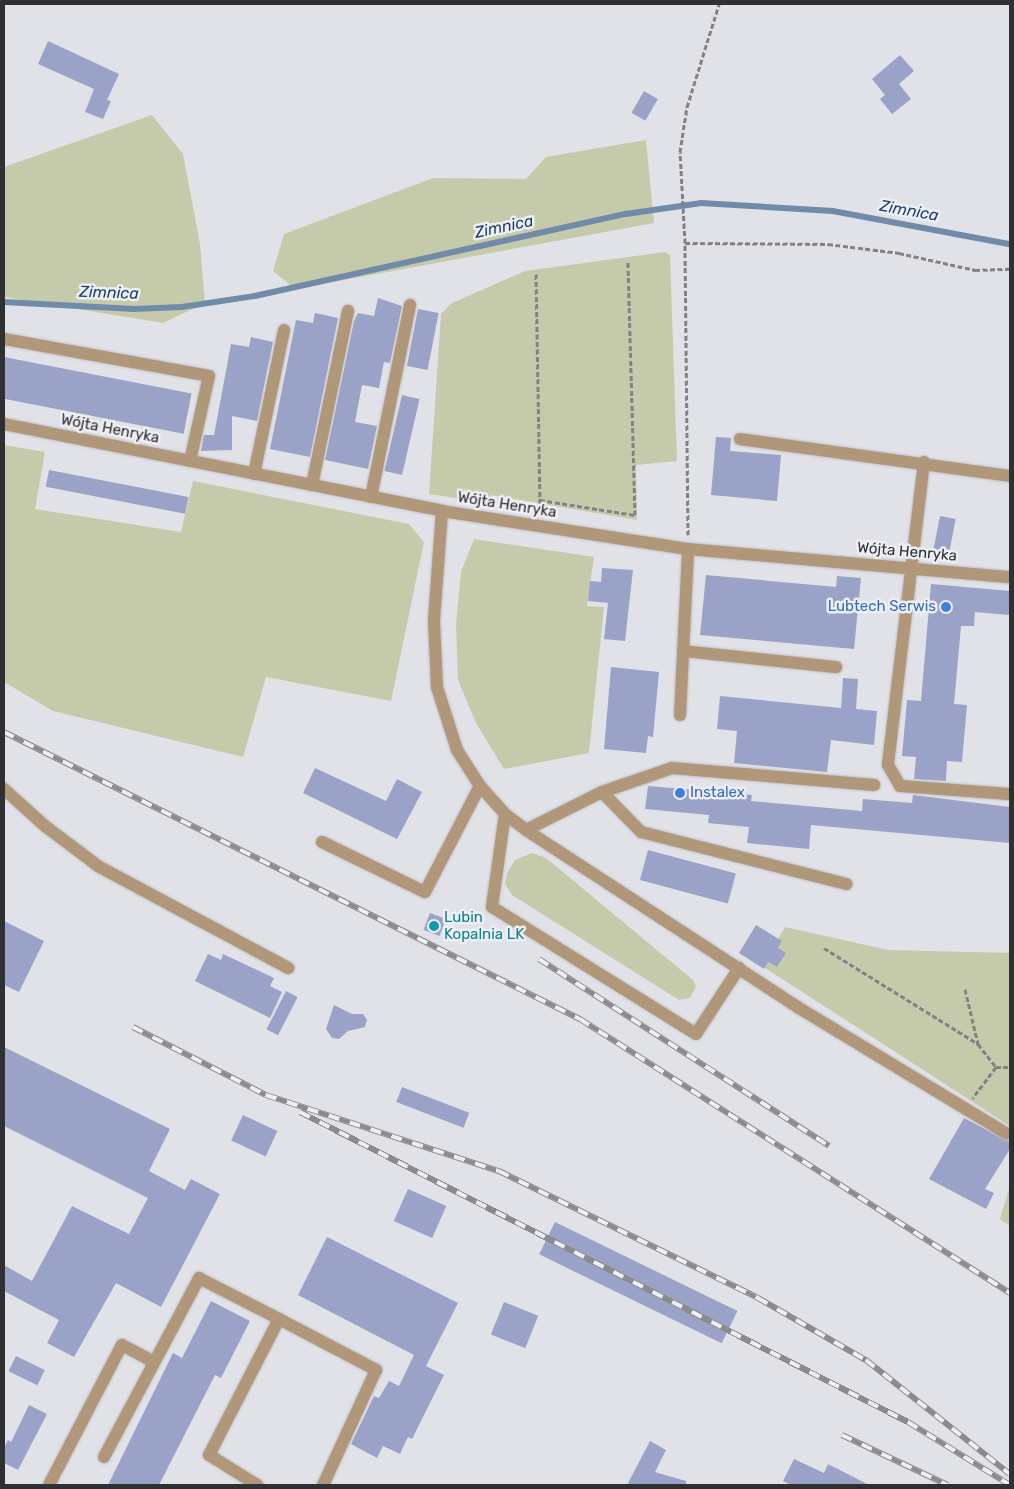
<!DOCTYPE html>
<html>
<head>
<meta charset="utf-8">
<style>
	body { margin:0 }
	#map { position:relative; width:1014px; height:1489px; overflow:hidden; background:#e1e2e7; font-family:Rubik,sans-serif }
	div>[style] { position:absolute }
	.green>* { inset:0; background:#c5cbaa }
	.stream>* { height:5.5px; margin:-2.75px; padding:0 2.75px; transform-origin:2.75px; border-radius:2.75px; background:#708ba8 }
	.building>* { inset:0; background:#9aa2c7; transform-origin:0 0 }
	.path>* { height:3px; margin-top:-1.5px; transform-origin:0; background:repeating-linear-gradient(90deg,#828285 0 5px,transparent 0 7.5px) }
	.roads { filter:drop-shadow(0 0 1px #bebec3) drop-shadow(0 0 1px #bebec3) }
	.minor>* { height:12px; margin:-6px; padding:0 6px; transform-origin:6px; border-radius:6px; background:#b1977a }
	.rail>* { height:5.5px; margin-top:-2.75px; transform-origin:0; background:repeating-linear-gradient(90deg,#eeeff4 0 11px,#8b8b8f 0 22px); box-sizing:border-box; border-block:1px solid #8b8b8f }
	.dots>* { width:14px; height:14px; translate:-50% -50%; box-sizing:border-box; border:2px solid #eeeff4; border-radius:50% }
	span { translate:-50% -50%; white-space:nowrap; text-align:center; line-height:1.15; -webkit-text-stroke:5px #eeeff4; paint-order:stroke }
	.street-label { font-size:15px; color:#303032 }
	.shop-label { font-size:15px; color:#366cbe }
	.right { translate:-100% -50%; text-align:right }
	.left { translate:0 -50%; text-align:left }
	.culture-label { font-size:15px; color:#0d838f }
	.water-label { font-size:16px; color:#19426b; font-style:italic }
	.frame { position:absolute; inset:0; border:5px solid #303032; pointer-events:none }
</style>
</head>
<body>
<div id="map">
	<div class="green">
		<i style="clip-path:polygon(152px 115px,183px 154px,200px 244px,205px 303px,163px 323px,4px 297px,4px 167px)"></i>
		<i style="clip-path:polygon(646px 140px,654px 223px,295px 289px,273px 271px,284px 234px,433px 178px,526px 179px,546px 157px)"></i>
		<i style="clip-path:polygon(665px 252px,670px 255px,677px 461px,636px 465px,637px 520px,491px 495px,489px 503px,429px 494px,441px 314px,452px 303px,525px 271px)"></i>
		<i style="clip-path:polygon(4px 445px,45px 452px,35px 509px,181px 532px,193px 481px,409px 524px,424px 542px,391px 701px,266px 677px,243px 757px,53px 711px,4px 682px)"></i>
		<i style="clip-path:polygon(474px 539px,594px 557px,587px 606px,604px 607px,589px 753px,504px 769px,476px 723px,458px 680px,456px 624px,461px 572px)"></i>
		<i style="clip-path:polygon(532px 853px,546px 858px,693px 980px,696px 986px,690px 998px,679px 1000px,512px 895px,505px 884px,507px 873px,515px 860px)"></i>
		<i style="clip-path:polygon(785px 927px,888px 950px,1010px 953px,1010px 1126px,762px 966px)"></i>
		<i style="clip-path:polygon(1010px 1186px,1010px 1226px,1000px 1219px)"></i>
	</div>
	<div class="stream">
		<i style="left:4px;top:302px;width:130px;rotate:3.1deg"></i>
		<i style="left:134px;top:309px;width:48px;rotate:-2.4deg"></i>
		<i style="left:182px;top:307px;width:74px;rotate:-8.6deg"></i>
		<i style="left:255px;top:296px;width:380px;rotate:-12.5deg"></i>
		<i style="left:626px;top:214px;width:76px;rotate:-8.3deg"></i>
		<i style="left:701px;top:203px;width:132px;rotate:3.5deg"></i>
		<i style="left:833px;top:211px;width:180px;rotate:10.6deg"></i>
	</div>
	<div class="building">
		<i style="clip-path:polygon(48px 41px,119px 74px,107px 100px,111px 101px,103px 119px,85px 112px,94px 89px,38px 64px)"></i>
		<i style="clip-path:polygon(900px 55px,914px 71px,899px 84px,911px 99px,892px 114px,880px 99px,885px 95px,872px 79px)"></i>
		<i style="left:644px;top:91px;width:16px;height:25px;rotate:30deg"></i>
		<i style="clip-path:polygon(378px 298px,402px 306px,390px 363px,384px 362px,379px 388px,362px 385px,355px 422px,377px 426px,368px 469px,325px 460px,354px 321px,358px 313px,374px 316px)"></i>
		<i style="left:418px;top:309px;width:21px;height:58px;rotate:11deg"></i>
		<i style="clip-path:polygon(315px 313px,338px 318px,310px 457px,270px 449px,296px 320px,313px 323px)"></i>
		<i style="clip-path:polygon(251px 337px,273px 342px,257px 421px,232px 416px,232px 450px,201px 451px,204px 435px,214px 435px,231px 344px,249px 347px)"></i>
		<i style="left:4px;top:357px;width:191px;height:41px;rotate:11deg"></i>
		<i style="left:402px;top:395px;width:18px;height:78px;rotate:13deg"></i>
		<i style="clip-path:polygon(716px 437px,731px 438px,730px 451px,781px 455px,777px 501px,711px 495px)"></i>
		<i style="left:49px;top:470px;width:142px;height:17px;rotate:11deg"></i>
		<i style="left:940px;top:516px;width:16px;height:38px;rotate:11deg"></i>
		<i style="clip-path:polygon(602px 568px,633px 570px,625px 641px,604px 639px,608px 603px,588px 601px,590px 581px,601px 582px)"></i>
		<i style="clip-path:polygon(706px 575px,836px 587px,837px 576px,861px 578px,854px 649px,700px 635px)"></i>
		<i style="clip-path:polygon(931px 584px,1010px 591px,1010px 615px,975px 612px,974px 626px,961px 626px,954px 704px,967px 705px,962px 762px,947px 761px,946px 781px,914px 779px,916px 757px,902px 756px,907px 700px,921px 701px)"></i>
		<i style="clip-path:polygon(611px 667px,659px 672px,653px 737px,648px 736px,646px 753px,604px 749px)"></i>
		<i style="clip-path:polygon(843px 678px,858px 679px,856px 709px,877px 711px,874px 745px,831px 740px,827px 772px,734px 763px,737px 731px,717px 729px,720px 696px,841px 708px)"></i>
		<i style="clip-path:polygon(315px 768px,386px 801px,397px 779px,422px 792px,397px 839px,303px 793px)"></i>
		<i style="clip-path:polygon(648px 786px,752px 795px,751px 801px,862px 811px,863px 799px,912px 803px,913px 795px,1010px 807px,1010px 843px,811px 825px,809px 849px,747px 843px,749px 827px,708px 823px,709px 815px,645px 809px)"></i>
		<i style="left:648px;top:850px;width:91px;height:31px;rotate:15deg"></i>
		<i style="left:430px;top:913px;width:17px;height:18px;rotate:21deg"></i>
		<i style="clip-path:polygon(4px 921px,44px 941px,19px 992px,4px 985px)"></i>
		<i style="clip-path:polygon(756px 925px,782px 941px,778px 948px,786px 953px,777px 967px,768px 962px,764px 969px,739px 953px)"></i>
		<i style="clip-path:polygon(208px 954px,221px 960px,223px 954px,274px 978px,270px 986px,282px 992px,270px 1018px,195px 981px)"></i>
		<i style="left:286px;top:991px;width:13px;height:43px;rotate:27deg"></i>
		<i style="clip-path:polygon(334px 1005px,352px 1014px,363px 1014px,367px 1020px,365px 1027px,348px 1031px,339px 1039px,332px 1038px,326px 1029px)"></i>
		<i style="clip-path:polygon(4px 1047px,170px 1129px,149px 1171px,185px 1190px,191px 1179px,220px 1194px,161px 1307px,116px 1283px,74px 1357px,47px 1343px,59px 1320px,4px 1291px,4px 1265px,32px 1281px,72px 1206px,129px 1234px,148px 1198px,4px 1126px)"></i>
		<i style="left:402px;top:1087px;width:72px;height:16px;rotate:21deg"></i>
		<i style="left:243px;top:1115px;width:38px;height:28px;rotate:25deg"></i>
		<i style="clip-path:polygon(964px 1118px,1010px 1142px,1010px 1149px,985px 1189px,994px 1193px,986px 1209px,929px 1179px)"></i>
		<i style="left:408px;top:1189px;width:42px;height:35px;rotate:24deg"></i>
		<i style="left:555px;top:1222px;width:203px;height:36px;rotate:26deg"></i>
		<i style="clip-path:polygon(327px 1237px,458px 1303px,426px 1366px,444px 1375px,412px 1439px,408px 1437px,400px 1454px,383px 1446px,377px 1458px,351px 1444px,374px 1396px,379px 1398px,389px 1381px,399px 1386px,414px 1355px,298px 1295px)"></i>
		<i style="clip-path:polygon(211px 1301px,250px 1321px,221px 1378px,215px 1375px,159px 1485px,108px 1485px,173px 1353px,182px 1358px)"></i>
		<i style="left:504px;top:1302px;width:37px;height:35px;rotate:22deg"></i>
		<i style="left:16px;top:1356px;width:32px;height:17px;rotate:26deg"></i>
		<i style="clip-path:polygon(29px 1405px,47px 1414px,18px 1470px,4px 1463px,4px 1448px,8px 1440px,11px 1442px)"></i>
		<i style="clip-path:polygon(650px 1441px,666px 1450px,655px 1472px,686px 1481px,686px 1485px,627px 1485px)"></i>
		<i style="clip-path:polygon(794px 1459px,824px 1473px,828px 1464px,869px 1485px,791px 1485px,783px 1481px)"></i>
	</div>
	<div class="path">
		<i style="left:685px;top:243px;width:143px;rotate:0.4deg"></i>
		<i style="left:828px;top:244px;width:72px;rotate:7.2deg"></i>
		<i style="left:899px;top:253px;width:78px;rotate:12.6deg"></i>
		<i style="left:975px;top:270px;width:35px;rotate:-2deg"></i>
		<i style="left:536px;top:274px;width:237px;rotate:89deg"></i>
		<i style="left:540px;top:500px;width:96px;rotate:9deg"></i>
		<i style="left:635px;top:515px;width:253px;rotate:-91.6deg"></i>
		<i style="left:688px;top:535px;width:292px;rotate:-90.6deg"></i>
		<i style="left:685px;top:243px;width:91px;rotate:-93.1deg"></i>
		<i style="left:680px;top:152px;width:46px;rotate:-81.2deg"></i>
		<i style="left:687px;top:107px;width:108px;rotate:-72.7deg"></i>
		<i style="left:824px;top:948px;width:181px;rotate:31.9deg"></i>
		<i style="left:978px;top:1044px;width:29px;rotate:52deg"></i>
		<i style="left:996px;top:1067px;width:39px;rotate:127deg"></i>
		<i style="left:965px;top:989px;width:57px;rotate:76.7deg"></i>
		<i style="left:996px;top:1067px;width:14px"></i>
	</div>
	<div class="roads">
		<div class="minor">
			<i style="left:4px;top:339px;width:208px;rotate:10.2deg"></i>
			<i style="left:209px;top:376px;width:87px;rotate:102.6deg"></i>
			<i style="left:4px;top:424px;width:447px;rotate:11.2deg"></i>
			<i style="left:442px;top:511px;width:249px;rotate:8.8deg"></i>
			<i style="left:688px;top:549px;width:323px;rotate:5deg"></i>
			<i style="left:740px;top:439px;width:273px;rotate:7.8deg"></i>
			<i style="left:924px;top:462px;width:305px;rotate:96.8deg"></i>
			<i style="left:888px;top:765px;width:24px;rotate:60deg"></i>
			<i style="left:900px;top:786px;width:110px;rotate:4.2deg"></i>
			<i style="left:254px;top:474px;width:147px;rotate:-78.2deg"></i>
			<i style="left:312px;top:485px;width:178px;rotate:-78.3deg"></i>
			<i style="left:371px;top:497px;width:196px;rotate:-78.5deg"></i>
			<i style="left:442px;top:511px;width:110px;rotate:94.2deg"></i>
			<i style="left:434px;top:621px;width:66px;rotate:87.4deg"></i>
			<i style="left:437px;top:687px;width:66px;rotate:72.4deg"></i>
			<i style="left:457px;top:750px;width:43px;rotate:57.4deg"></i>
			<i style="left:480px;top:786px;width:38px;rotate:48deg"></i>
			<i style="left:505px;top:814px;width:26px;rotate:37deg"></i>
			<i style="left:526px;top:830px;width:326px;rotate:33.1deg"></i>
			<i style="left:799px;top:1008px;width:243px;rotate:31.2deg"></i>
			<i style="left:683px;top:651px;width:154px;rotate:6deg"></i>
			<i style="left:680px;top:715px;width:166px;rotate:-87.2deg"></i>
			<i style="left:4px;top:789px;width:55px;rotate:42.1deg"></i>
			<i style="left:45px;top:826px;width:66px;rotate:37deg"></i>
			<i style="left:98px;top:866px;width:216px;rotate:28.2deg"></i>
			<i style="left:602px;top:792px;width:56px;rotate:45.7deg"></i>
			<i style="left:641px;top:832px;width:212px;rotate:14.2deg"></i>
			<i style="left:505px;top:814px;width:94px;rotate:98deg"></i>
			<i style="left:492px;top:907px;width:240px;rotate:31.9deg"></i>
			<i style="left:696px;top:1034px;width:79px;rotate:-56.9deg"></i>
			<i style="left:526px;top:830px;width:85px;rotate:-26.6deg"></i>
			<i style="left:602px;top:792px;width:74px;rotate:-18.9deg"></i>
			<i style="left:672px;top:768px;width:203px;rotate:4.8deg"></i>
			<i style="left:322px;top:842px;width:114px;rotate:25.9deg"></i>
			<i style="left:425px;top:892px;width:119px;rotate:-62.6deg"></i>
			<i style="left:279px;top:1319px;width:110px;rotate:27.7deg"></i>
			<i style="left:376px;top:1370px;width:127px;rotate:114.7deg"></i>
			<i style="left:104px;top:1457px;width:203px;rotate:-62deg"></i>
			<i style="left:199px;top:1278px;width:90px;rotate:27.1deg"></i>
			<i style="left:279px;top:1319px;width:153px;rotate:117.2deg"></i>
			<i style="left:209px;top:1455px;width:57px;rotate:32deg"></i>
			<i style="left:49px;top:1485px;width:158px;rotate:-62.5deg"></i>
			<i style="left:122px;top:1345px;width:36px;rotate:28deg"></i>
		</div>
	</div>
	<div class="rail">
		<i style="left:4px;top:732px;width:644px;rotate:26.49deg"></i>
		<i style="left:580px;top:1019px;width:510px;rotate:32.51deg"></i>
		<i style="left:539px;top:959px;width:345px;rotate:32.8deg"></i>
		<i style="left:133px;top:1027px;width:149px;rotate:27.1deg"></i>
		<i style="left:266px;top:1095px;width:245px;rotate:18.1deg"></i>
		<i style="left:499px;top:1171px;width:288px;rotate:26.1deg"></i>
		<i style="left:758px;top:1298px;width:125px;rotate:29.9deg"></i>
		<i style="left:866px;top:1360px;width:184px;rotate:38.4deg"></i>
		<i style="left:300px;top:1112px;width:682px;rotate:27.02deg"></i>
		<i style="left:908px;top:1422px;width:120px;rotate:31.7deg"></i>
		<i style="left:842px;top:1435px;width:117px;rotate:25.3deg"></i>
	</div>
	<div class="dots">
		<i style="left:946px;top:607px;background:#3f7fe0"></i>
		<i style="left:680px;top:793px;background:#3f7fe0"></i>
		<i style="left:434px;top:926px;background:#0f9aa8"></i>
	</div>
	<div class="street-label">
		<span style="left:110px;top:429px;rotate:11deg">Wójta Henryka</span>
		<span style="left:507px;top:505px;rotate:9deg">Wójta Henryka</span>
		<span style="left:907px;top:552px;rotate:5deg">Wójta Henryka</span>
	</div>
	<div class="shop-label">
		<span class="right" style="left:936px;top:607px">Lubtech Serwis</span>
		<span class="left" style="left:690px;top:793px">Instalex</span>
	</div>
	<div class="culture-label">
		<span class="left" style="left:444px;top:926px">Lubin<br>Kopalnia LK</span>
	</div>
	<div class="water-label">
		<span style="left:909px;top:211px;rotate:10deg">Zimnica</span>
		<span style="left:504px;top:227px;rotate:-12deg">Zimnica</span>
		<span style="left:109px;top:293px;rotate:2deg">Zimnica</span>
	</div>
	<div class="frame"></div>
</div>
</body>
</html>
